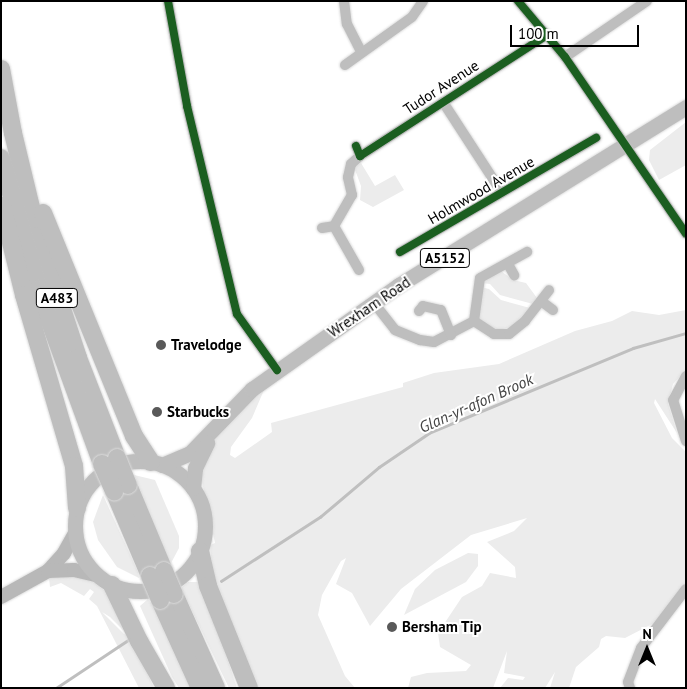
<!DOCTYPE html>
<html>
<head>
<meta charset="utf-8">
<style>
	body { margin:0 }
	#map { position:relative; width:687px; height:689px; overflow:hidden; background:#fff; font-family:"PT Sans",sans-serif }
	div>[style] { position:absolute }
	.green>* { inset:0; background:#ececec }
	.stream>* { height:2.5px; margin:-1.25px; padding:0 1.25px; transform-origin:1.25px; border-radius:1.25px; background:#bfbfbf }
	.roads { filter:drop-shadow(0 0 1px #dbdbdb) drop-shadow(0 0 1px #dbdbdb) }
	.street>* { height:10px; margin:-5px; padding:0 5px; transform-origin:5px; border-radius:5px; background:#bebebe }
	.secondary>* { height:14px; margin:-7px; padding:0 7px; transform-origin:7px; border-radius:7px; background:#b8b8b8 }
	.primary>* { height:15px; margin:-7.5px; padding:0 7.5px; transform-origin:7.5px; border-radius:7.5px; background:#bebebe }
	.primary>.ring { margin:-7.5px; padding:0; box-sizing:content-box; background:none; border:15px solid #bebebe; border-radius:50% }
	.highway>* { height:18px; margin:-9px; padding:0 9px; transform-origin:9px; border-radius:9px; background:#bebebe }
	.bridges { filter:drop-shadow(0 0 1px #dbdbdb) drop-shadow(0 0 1px #dbdbdb) }
	.highway-bridge>* { height:18px; margin:-9px; padding:0 9px; transform-origin:9px; border-radius:9px; background:#bebebe }
	.cycleway>* { height:8px; margin:-4px; padding:0 4px; transform-origin:4px; border-radius:4px; background:#1b5e20 }
	.dots>* { width:14px; height:14px; translate:-50% -50%; box-sizing:border-box; border:2px solid #fff; border-radius:50% }
	span { translate:-50% -50%; white-space:nowrap; text-align:center; line-height:1.15; -webkit-text-stroke:4px #fff; paint-order:stroke }
	.shield-label span { padding:1px 4px; background:#fff; border:1px solid; border-radius:4px; -webkit-text-stroke-width:0 }
	.shield-label { font-size:14px; color:#000; font-weight:700 }
	.street-label { font-size:15px; color:#000 }
	.poi-label { font-size:15px; color:#000; font-weight:700 }
	.left { translate:0 -50%; text-align:left }
	.water-label { font-size:16px; color:#444; font-style:italic }
	.frame { position:absolute; inset:0; border:2px solid #000; pointer-events:none }
	.north { position:absolute; left:622px; top:624px; width:50px; height:50px; -webkit-text-stroke:4px #fff; paint-order:stroke; rotate:0deg; font-size:14px; font-weight:700; line-height:20px; text-align:center; color:#000 }
	.north::after { content:''; display:block; margin:auto; width:18px; height:22px; background:#000; clip-path:polygon(50% 0,100% 100%,50% 72%,0 100%) }
	.scale { position:absolute; left:510px; top:25px; width:129px; height:22px; box-sizing:border-box; border:2px solid #000; border-top:0; padding-left:6px; font-size:15px; line-height:18px; white-space:nowrap; color:#000; -webkit-text-stroke:4px #fff; paint-order:stroke }
</style>
</head>
<body>
<div id="map">
	<div class="green">
		<i style="clip-path:polygon(686px 122px,686px 165px,659px 180px,649px 160px,650px 150px)"></i>
		<i style="clip-path:polygon(361px 163px,375px 186px,395px 175px,404px 190px,373px 207px,360px 200px,361px 186px,354px 167px)"></i>
		<i style="clip-path:polygon(501px 271px,513px 280px,526px 283px,537px 298px,533px 304px,500px 295px,490px 284px,482px 283px)"></i>
		<i style="clip-path:polygon(480px 287px,489px 289px,501px 300px,530px 308px,514px 326px,496px 331px,480px 323px,479px 318px)"></i>
		<i style="clip-path:polygon(686px 310px,686px 370px,673px 384px,668px 404px,677px 433px,655px 399px,654px 403px,672px 438px,686px 452px,686px 583px,658px 621px,625px 638px,606px 636px,601px 639px,599px 647px,576px 667px,569px 688px,550px 688px,555px 672px,545px 688px,500px 688px,508px 678px,523px 680px,525px 677px,504px 673px,507px 651px,493px 688px,408px 688px,411px 677px,427px 673px,466px 671px,471px 665px,440px 647px,438px 633px,462px 597px,482px 586px,490px 573px,516px 578px,515px 567px,487px 542px,514px 531px,527px 518px,471px 535px,401px 589px,370px 626px,352px 593px,336px 584px,346px 558px,341px 561px,322px 595px,318px 615px,345px 676px,355px 688px,256px 688px,213px 580px,210px 545px,215px 543px,200px 472px,209px 446px,243px 404px,264px 390px,252px 418px,231px 447px,230px 455px,235px 458px,272px 432px,271px 423px,403px 387px,403px 383px,434px 373px,499px 364px,575px 331px,612px 321px,632px 311px,659px 315px)"></i>
		<i style="clip-path:polygon(130px 474px,155px 480px,179px 536px,179px 548px,170px 565px)"></i>
		<i style="clip-path:polygon(103px 495px,138px 572px,139px 578px,117px 567px,98px 540px,93px 522px)"></i>
		<i style="clip-path:polygon(468px 553px,478px 554px,478px 566px,466px 582px,404px 615px,415px 589px,435px 570px)"></i>
		<i style="clip-path:polygon(64px 572px,84px 575px,113px 597px,128px 632px,125px 632px,110px 617px,102px 612px,124px 634px,130px 636px,154px 688px,139px 688px,97px 606px,89px 599px,94px 592px,90px 589px,84px 596px,61px 583px,50px 587px,49px 578px)"></i>
		<i style="clip-path:polygon(188px 582px,202px 582px,237px 688px,229px 688px,181px 588px)"></i>
		<i style="clip-path:polygon(148px 599px,155px 609px,193px 688px,179px 688px,172px 677px,140px 606px)"></i>
	</div>
	<div class="stream">
		<i style="left:221px;top:581px;width:118px;rotate:-32.9deg"></i>
		<i style="left:320px;top:517px;width:77px;rotate:-40.3deg"></i>
		<i style="left:379px;top:467px;width:60px;rotate:-34.2deg"></i>
		<i style="left:429px;top:433px;width:221px;rotate:-22.6deg"></i>
		<i style="left:633px;top:348px;width:55px;rotate:-15.8deg"></i>
		<i style="left:56px;top:688px;width:87px;rotate:-33.7deg"></i>
	</div>
	<div class="roads">
		<div class="street">
			<i style="left:168px;top:1px;width:107px;rotate:79.7deg"></i>
			<i style="left:187px;top:106px;width:214px;rotate:76.5deg"></i>
			<i style="left:237px;top:314px;width:69px;rotate:54.5deg"></i>
			<i style="left:344px;top:1px;width:23px;rotate:83deg"></i>
			<i style="left:347px;top:24px;width:31px;rotate:63deg"></i>
			<i style="left:518px;top:1px;width:73px;rotate:50deg"></i>
			<i style="left:565px;top:57px;width:214px;rotate:55.6deg"></i>
			<i style="left:565px;top:57px;width:99px;rotate:-34.3deg"></i>
			<i style="left:345px;top:65px;width:82px;rotate:-35.6deg"></i>
			<i style="left:412px;top:17px;width:19px;rotate:-55deg"></i>
			<i style="left:443px;top:102px;width:108px;rotate:57deg"></i>
			<i style="left:356px;top:146px;width:11px;rotate:68deg"></i>
			<i style="left:360px;top:156px;width:223px;rotate:-32.9deg"></i>
			<i style="left:322px;top:228px;width:12px;rotate:-9deg"></i>
			<i style="left:400px;top:252px;width:227px;rotate:-30.2deg"></i>
			<i style="left:508px;top:264px;width:13px;rotate:61deg"></i>
			<i style="left:359px;top:270px;width:51px;rotate:-119.6deg"></i>
			<i style="left:334px;top:226px;width:36px;rotate:-60deg"></i>
			<i style="left:352px;top:195px;width:18px;rotate:-103deg"></i>
			<i style="left:348px;top:177px;width:13px;rotate:-77deg"></i>
			<i style="left:351px;top:164px;width:12px;rotate:-42deg"></i>
			<i style="left:541px;top:301px;width:15px;rotate:37deg"></i>
			<i style="left:374px;top:303px;width:34px;rotate:52deg"></i>
			<i style="left:395px;top:330px;width:27px;rotate:22deg"></i>
			<i style="left:420px;top:340px;width:14px;rotate:8deg"></i>
			<i style="left:434px;top:342px;width:45px;rotate:-27.7deg"></i>
			<i style="left:474px;top:321px;width:43px;rotate:-82.1deg"></i>
			<i style="left:480px;top:278px;width:54px;rotate:-29deg"></i>
			<i style="left:419px;top:311px;width:6px;rotate:-51deg"></i>
			<i style="left:423px;top:306px;width:18px;rotate:13deg"></i>
			<i style="left:441px;top:310px;width:27px;rotate:68deg"></i>
			<i style="left:474px;top:321px;width:24px;rotate:33deg"></i>
			<i style="left:494px;top:334px;width:15px"></i>
			<i style="left:509px;top:334px;width:21px;rotate:-39deg"></i>
			<i style="left:525px;top:321px;width:39px;rotate:-52deg"></i>
			<i style="left:686px;top:376px;width:27px;rotate:118deg"></i>
			<i style="left:673px;top:400px;width:43px;rotate:72.4deg"></i>
			<i style="left:630px;top:688px;width:6px;rotate:-108deg"></i>
			<i style="left:628px;top:682px;width:36px;rotate:-69deg"></i>
			<i style="left:641px;top:648px;width:74px;rotate:-52.7deg"></i>
		</div>
		<div class="secondary">
			<i style="left:48px;top:571px;width:24px;rotate:-48deg"></i>
			<i style="left:64px;top:553px;width:23px;rotate:-61deg"></i>
			<i style="left:1px;top:597px;width:54px;rotate:-29deg"></i>
			<i style="left:48px;top:571px;width:26px;rotate:-2deg"></i>
			<i style="left:74px;top:570px;width:23px;rotate:13deg"></i>
		</div>
		<div class="primary">
			<i class="ring" style="left:75px;top:461px;width:115px;height:115px"></i>
			<i style="left:162px;top:465px;width:30px;rotate:-23deg"></i>
			<i style="left:190px;top:453px;width:89px;rotate:-45.9deg"></i>
			<i style="left:252px;top:389px;width:180px;rotate:-35.3deg"></i>
			<i style="left:399px;top:285px;width:338px;rotate:-31.8deg"></i>
			<i style="left:193px;top:488px;width:20px;rotate:-84deg"></i>
			<i style="left:195px;top:468px;width:28px;rotate:-64deg"></i>
		</div>
		<div class="highway">
			<i style="left:1px;top:69px;width:65px;rotate:79.4deg"></i>
			<i style="left:13px;top:133px;width:106px;rotate:76.4deg"></i>
			<i style="left:38px;top:236px;width:128px;rotate:71.8deg"></i>
			<i style="left:78px;top:358px;width:107px;rotate:68.7deg"></i>
			<i style="left:1px;top:158px;width:136px;rotate:74.2deg"></i>
			<i style="left:38px;top:289px;width:186px;rotate:69.9deg"></i>
			<i style="left:2px;top:206px;width:92px;rotate:76.1deg"></i>
			<i style="left:24px;top:295px;width:178px;rotate:73.7deg"></i>
			<i style="left:74px;top:466px;width:42px;rotate:85.9deg"></i>
			<i style="left:43px;top:213px;width:241px;rotate:67.8deg"></i>
			<i style="left:134px;top:436px;width:31px;rotate:57deg"></i>
			<i style="left:128px;top:485px;width:93px;rotate:67.3deg"></i>
			<i style="left:114px;top:491px;width:92px;rotate:67deg"></i>
			<i style="left:200px;top:551px;width:36px;rotate:77deg"></i>
			<i style="left:208px;top:586px;width:110px;rotate:68.1deg"></i>
			<i style="left:112px;top:585px;width:62px;rotate:64.3deg"></i>
			<i style="left:139px;top:641px;width:54px;rotate:60.1deg"></i>
			<i style="left:174px;top:594px;width:103px;rotate:65.9deg"></i>
			<i style="left:160px;top:600px;width:97px;rotate:65.6deg"></i>
		</div>
	</div>
	<div class="bridges">
		<div class="highway-bridge">
			<i style="left:117px;top:458px;width:29px;rotate:68deg"></i>
			<i style="left:102px;top:464px;width:30px;rotate:66deg"></i>
			<i style="left:164px;top:571px;width:25px;rotate:67deg"></i>
			<i style="left:150px;top:576px;width:26px;rotate:67deg"></i>
		</div>
	</div>
	<div class="cycleway">
		<i style="left:168px;top:1px;width:107px;rotate:79.7deg"></i>
		<i style="left:187px;top:106px;width:214px;rotate:76.5deg"></i>
		<i style="left:237px;top:314px;width:69px;rotate:54.5deg"></i>
		<i style="left:518px;top:1px;width:73px;rotate:50deg"></i>
		<i style="left:565px;top:57px;width:214px;rotate:55.6deg"></i>
		<i style="left:356px;top:146px;width:11px;rotate:68deg"></i>
		<i style="left:360px;top:156px;width:223px;rotate:-32.9deg"></i>
		<i style="left:400px;top:252px;width:227px;rotate:-30.2deg"></i>
	</div>
	<div class="dots">
		<i style="left:161px;top:345px;background:#595959"></i>
		<i style="left:157px;top:412px;background:#595959"></i>
		<i style="left:392px;top:627px;background:#595959"></i>
	</div>
	<div class="shield-label">
		<span style="left:445px;top:258px">A5152</span>
		<span style="left:57px;top:298px">A483</span>
	</div>
	<div class="street-label">
		<span style="left:441px;top:87px;rotate:-33deg">Tudor Avenue</span>
		<span style="left:481px;top:190px;rotate:-30deg">Holmwood Avenue</span>
		<span style="left:369px;top:307px;rotate:-34deg">Wrexham Road</span>
	</div>
	<div class="poi-label">
		<span class="left" style="left:171px;top:345px">Travelodge</span>
		<span class="left" style="left:167px;top:412px">Starbucks</span>
		<span class="left" style="left:402px;top:627px">Bersham Tip</span>
	</div>
	<div class="water-label">
		<span style="left:476px;top:403px;rotate:-24deg">Glan-yr-afon Brook</span>
	</div>
	<div class="frame"></div>
	<div class="north">N</div>
	<div class="scale">100 m</div>
</div>
</body>
</html>
